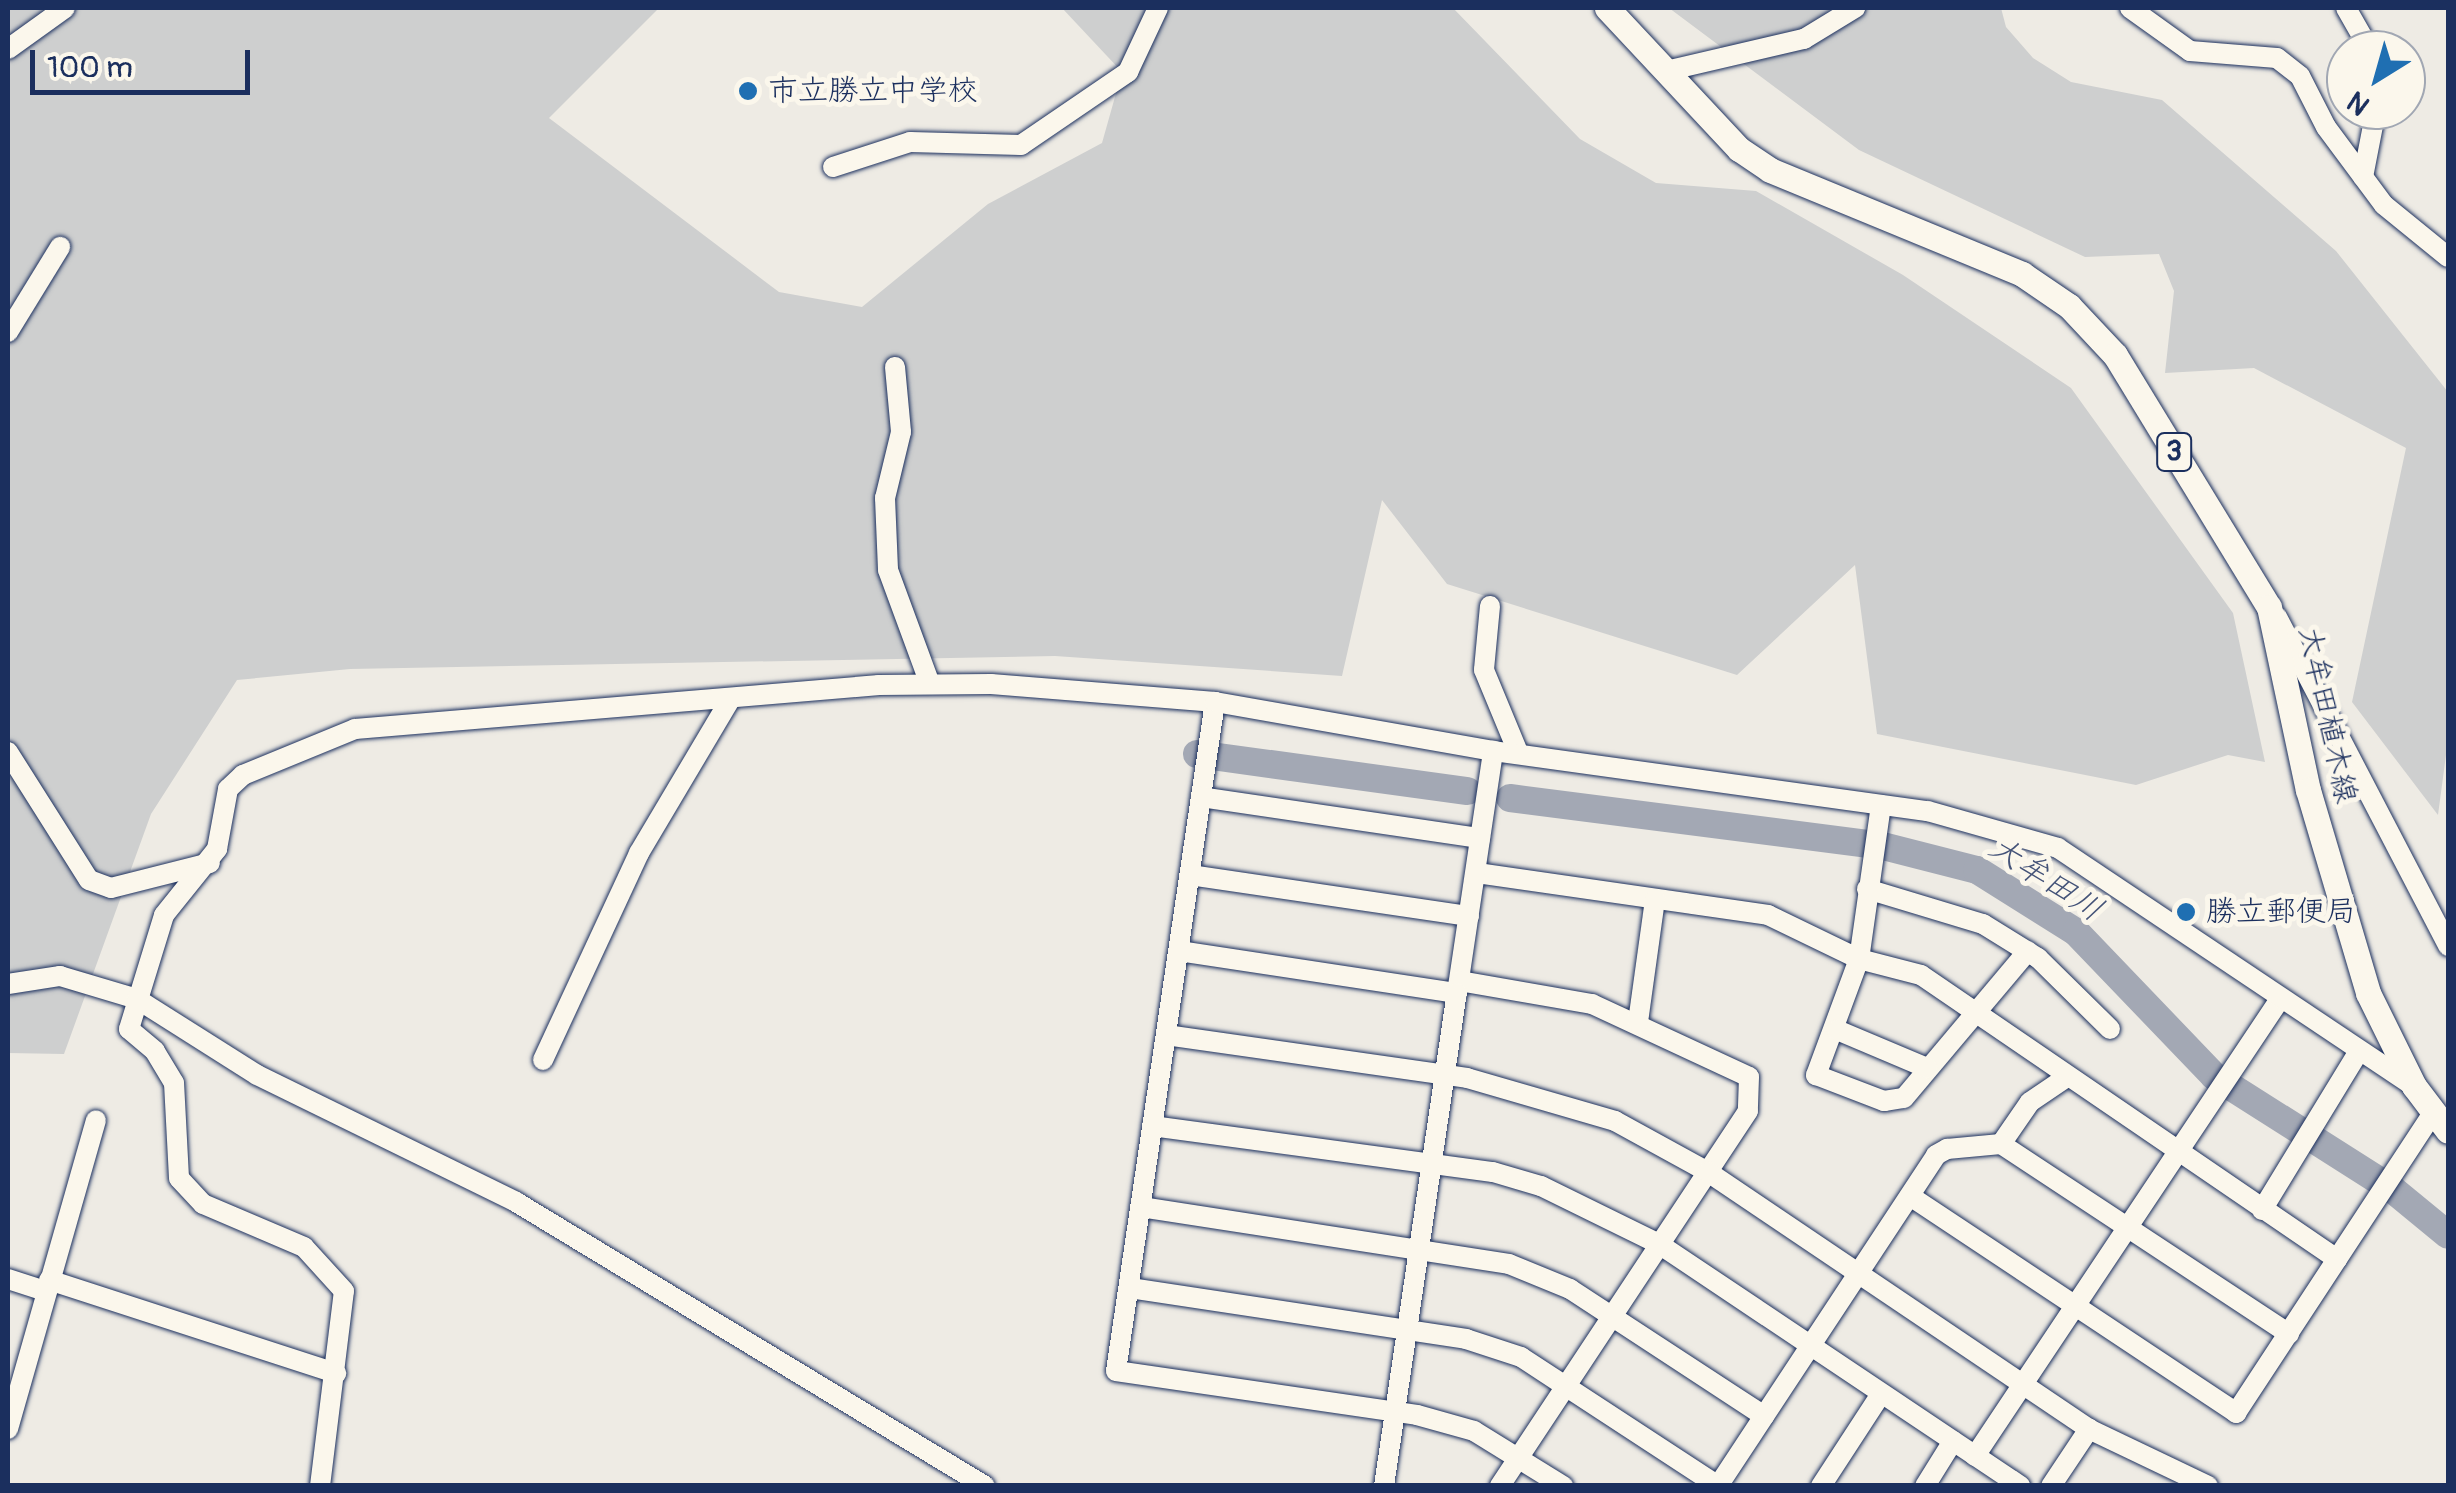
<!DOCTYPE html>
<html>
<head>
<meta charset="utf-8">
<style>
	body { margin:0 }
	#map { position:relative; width:2456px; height:1493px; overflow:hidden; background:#eeebe4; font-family:Pangolin,"Klee One",sans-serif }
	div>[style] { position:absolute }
	.green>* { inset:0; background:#cecfcf }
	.river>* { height:28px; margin:-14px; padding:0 14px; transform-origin:14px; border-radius:14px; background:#a3a8b4 }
	.roads { filter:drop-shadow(0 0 2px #1b2f5e) drop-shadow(0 0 2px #1b2f5e) }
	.minor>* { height:20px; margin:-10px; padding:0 10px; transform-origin:10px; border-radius:10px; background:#fbf7ec }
	.major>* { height:25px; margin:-12.5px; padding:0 12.5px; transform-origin:12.5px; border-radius:12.5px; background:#fbf7ec }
	.dots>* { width:28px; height:28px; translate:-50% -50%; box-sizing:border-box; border:5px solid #fbf7ec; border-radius:50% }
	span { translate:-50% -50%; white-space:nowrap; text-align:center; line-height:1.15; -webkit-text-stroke:10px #fbf7ec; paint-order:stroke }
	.shield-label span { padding:2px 8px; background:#fbf7ec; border:2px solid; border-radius:8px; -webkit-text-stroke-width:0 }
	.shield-label { font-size:28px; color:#1b2f5e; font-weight:700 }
	.poi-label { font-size:30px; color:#1b2f5e }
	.left { translate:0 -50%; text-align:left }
	.street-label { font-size:30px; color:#1b2f5e }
	.water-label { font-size:32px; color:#445378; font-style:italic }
	.frame { position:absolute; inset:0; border:10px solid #1b2f5e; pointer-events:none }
	.north { position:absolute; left:2326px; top:30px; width:100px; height:100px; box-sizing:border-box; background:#fbf7ec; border:2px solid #a1a7b3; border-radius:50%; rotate:217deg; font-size:28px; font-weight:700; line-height:40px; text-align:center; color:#1b2f5e }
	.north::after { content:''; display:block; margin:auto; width:35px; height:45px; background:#1f6fb2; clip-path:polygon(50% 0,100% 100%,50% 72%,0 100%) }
	.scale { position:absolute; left:30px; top:50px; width:220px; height:45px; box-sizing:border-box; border:5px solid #1b2f5e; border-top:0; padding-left:12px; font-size:30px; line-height:35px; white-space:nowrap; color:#1b2f5e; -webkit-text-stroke:8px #fbf7ec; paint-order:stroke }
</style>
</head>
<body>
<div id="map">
	<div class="green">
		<i style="clip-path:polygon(8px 8px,659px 8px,549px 118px,779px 292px,862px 307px,988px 204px,1102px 143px,1122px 72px,1062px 8px,1453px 8px,1580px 139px,1656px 183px,1756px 191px,1903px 275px,2071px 388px,2233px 613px,2265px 762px,2228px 755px,2136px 785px,1877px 734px,1855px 565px,1737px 675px,1447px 584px,1382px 500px,1342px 676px,1055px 656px,350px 669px,237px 680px,151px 814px,64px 1054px,8px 1053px)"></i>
		<i style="clip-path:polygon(1669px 8px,2001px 8px,2006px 27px,2033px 58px,2071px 82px,2162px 100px,2336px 251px,2448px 392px,2448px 740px,2438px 815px,2352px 702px,2406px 448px,2254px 368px,2165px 373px,2174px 291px,2159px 254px,2085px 257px,1859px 150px)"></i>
	</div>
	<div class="river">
		<i style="left:1197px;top:754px;width:273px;rotate:7.8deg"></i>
		<i style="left:1510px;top:798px;width:372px;rotate:7.3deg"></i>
		<i style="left:1879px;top:845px;width:101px;rotate:14.3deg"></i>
		<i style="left:1977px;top:870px;width:117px;rotate:32.1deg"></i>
		<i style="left:2076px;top:932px;width:199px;rotate:46.2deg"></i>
		<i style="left:2214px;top:1076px;width:211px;rotate:32.4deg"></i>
		<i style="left:2392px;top:1189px;width:72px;rotate:39.4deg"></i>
	</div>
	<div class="roads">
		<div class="minor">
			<i style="left:2130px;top:8px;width:74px;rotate:35.6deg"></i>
			<i style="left:2190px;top:51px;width:87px;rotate:4.6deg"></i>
			<i style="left:2277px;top:58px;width:29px;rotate:38deg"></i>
			<i style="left:2300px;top:76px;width:57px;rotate:63deg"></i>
			<i style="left:2326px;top:127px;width:97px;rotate:53.4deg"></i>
			<i style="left:2384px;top:205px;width:82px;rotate:39.1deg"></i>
			<i style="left:2346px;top:8px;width:48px;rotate:60.3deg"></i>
			<i style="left:8px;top:49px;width:70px;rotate:-35.7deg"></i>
			<i style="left:1666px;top:71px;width:142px;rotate:-13.1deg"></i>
			<i style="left:1804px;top:39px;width:60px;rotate:-31.3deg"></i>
			<i style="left:833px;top:167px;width:81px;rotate:-18deg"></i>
			<i style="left:910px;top:142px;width:111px;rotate:1.5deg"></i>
			<i style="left:1021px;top:145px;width:130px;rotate:-34.3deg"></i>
			<i style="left:1128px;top:72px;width:71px;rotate:-64.9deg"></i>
			<i style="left:2363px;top:177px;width:68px;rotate:-79deg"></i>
			<i style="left:8px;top:332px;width:100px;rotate:-58.5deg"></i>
			<i style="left:895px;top:367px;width:65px;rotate:84.7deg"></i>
			<i style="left:901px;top:432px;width:68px;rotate:103.6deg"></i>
			<i style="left:885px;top:498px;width:72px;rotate:87.6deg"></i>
			<i style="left:888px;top:570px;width:121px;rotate:69.8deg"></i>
			<i style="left:1490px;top:606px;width:64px;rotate:95.4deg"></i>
			<i style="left:1484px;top:670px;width:89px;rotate:67.5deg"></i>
			<i style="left:2277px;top:617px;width:371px;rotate:62.5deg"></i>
			<i style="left:1215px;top:702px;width:676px;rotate:98.42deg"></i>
			<i style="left:1116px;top:1371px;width:304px;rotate:8.3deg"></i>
			<i style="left:1417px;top:1415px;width:59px;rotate:15.7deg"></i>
			<i style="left:1474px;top:1431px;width:105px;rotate:31.7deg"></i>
			<i style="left:8px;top:752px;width:151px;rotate:57.7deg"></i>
			<i style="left:89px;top:880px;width:23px;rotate:20deg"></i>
			<i style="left:111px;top:888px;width:102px;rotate:-14.2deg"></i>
			<i style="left:1201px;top:797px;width:282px;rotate:8.4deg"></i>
			<i style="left:1881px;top:805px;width:156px;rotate:98.1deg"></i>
			<i style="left:1859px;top:959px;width:124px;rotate:110.3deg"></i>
			<i style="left:1816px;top:1075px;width:73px;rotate:20.9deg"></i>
			<i style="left:1884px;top:1101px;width:20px;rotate:-9deg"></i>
			<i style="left:1904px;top:1098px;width:192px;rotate:-49.9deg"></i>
			<i style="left:1477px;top:873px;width:294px;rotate:8.2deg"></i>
			<i style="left:1768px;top:915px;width:101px;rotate:25.8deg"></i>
			<i style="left:1859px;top:959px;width:64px;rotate:14.5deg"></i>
			<i style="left:1921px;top:975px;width:504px;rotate:34.32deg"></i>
			<i style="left:1190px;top:875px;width:282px;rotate:8.4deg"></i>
			<i style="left:1867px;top:889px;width:121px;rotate:16.8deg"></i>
			<i style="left:1983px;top:924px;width:65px;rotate:31.7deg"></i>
			<i style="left:2038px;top:958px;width:101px;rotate:44.6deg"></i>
			<i style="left:1179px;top:951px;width:281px;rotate:8.6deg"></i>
			<i style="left:1457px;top:993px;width:245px;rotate:-81.5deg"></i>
			<i style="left:1460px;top:981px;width:134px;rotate:9.9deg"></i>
			<i style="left:1592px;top:1004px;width:173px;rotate:24.9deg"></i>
			<i style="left:1749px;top:1077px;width:34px;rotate:92deg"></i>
			<i style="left:1748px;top:1111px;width:450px;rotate:123.5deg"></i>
			<i style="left:8px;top:984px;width:53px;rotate:-8.7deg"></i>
			<i style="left:60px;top:976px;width:80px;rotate:16.6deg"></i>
			<i style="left:137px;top:999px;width:142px;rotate:32.3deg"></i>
			<i style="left:257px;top:1075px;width:288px;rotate:26.1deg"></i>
			<i style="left:516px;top:1202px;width:548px;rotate:31.2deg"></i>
			<i style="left:1638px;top:1022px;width:124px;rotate:-82.1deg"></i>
			<i style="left:1837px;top:1030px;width:98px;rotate:22.9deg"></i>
			<i style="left:1166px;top:1035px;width:304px;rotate:8.1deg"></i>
			<i style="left:1467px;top:1078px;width:154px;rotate:16.2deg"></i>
			<i style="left:1615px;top:1121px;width:106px;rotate:28.7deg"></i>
			<i style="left:1708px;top:1172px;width:460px;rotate:34deg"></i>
			<i style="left:2089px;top:1429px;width:132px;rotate:25.6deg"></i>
			<i style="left:543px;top:1060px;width:228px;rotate:-65.1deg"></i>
			<i style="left:639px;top:853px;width:178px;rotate:-59.3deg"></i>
			<i style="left:1152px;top:1126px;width:344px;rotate:7.7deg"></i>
			<i style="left:1493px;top:1172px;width:50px;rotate:16.3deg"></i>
			<i style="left:1541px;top:1186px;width:131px;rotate:26.2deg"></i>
			<i style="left:1659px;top:1244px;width:435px;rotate:33.8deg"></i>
			<i style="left:2001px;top:1144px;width:51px;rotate:-55.4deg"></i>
			<i style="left:2030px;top:1102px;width:41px;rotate:-34.1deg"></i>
			<i style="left:1910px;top:1196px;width:392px;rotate:33.6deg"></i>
			<i style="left:2236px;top:1413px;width:360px;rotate:-56.7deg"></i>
			<i style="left:1141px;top:1207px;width:372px;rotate:8.8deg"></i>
			<i style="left:1509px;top:1264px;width:66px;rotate:22.3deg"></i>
			<i style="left:1570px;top:1289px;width:232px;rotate:33.2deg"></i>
			<i style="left:2262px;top:1210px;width:186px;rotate:-58.6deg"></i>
			<i style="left:8px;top:1279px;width:39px;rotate:18deg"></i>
			<i style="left:49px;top:1280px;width:302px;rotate:18deg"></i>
			<i style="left:1130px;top:1288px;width:340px;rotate:8.6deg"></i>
			<i style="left:1466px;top:1339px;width:58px;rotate:18.1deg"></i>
			<i style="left:1521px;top:1357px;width:235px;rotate:33.2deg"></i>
			<i style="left:8px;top:1429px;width:321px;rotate:-74.1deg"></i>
			<i style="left:1975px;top:1456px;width:549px;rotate:-56.28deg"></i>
			<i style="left:320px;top:1486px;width:196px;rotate:-83deg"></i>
			<i style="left:344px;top:1291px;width:59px;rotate:-132.3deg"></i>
			<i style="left:304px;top:1247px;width:110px;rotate:-156.9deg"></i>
			<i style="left:203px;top:1204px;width:35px;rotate:-133deg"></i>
			<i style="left:179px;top:1178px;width:95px;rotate:-93deg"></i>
			<i style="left:174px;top:1083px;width:37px;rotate:-121deg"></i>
			<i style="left:155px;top:1051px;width:34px;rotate:-140deg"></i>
			<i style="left:129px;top:1029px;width:119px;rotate:-72.9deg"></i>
			<i style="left:164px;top:915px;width:85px;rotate:-51.2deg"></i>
			<i style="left:217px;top:849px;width:61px;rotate:-79.6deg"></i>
			<i style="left:228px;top:789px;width:21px;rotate:-43deg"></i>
			<i style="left:243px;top:775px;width:121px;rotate:-22.3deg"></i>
			<i style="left:355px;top:729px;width:526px;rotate:-4.8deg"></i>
			<i style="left:879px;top:685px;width:112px;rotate:-0.5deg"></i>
			<i style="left:991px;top:684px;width:225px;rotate:4.6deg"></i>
			<i style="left:1215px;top:702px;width:282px;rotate:10deg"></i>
			<i style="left:1493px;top:751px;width:439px;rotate:7.9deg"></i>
			<i style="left:1928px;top:811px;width:135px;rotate:15.9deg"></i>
			<i style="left:2058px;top:848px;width:428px;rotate:33.8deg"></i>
			<i style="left:1384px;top:1486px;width:498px;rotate:-81.6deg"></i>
			<i style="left:1718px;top:1486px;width:396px;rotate:-56.6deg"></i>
			<i style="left:1936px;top:1155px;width:13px;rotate:-29deg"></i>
			<i style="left:1947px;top:1149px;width:54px;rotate:-5.3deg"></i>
			<i style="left:2001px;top:1144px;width:345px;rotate:33.4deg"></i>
			<i style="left:1821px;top:1486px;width:110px;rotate:-56.9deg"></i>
			<i style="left:1925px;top:1486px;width:53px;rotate:-58.1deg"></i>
			<i style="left:2051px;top:1486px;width:69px;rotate:-56.3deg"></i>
		</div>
		<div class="major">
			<i style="left:1607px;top:8px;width:193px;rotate:46.9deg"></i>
			<i style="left:1739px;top:149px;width:37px;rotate:34deg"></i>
			<i style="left:1770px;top:170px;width:273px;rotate:22.4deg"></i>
			<i style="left:2022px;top:274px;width:57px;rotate:34.2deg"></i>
			<i style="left:2069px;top:306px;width:67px;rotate:46.8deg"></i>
			<i style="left:2115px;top:355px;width:295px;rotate:58.6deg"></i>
			<i style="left:2269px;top:607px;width:187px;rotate:78deg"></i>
			<i style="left:2308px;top:790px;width:212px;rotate:73.5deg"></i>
			<i style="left:2368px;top:993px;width:104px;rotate:63.7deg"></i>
			<i style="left:2414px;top:1086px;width:56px;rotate:52.9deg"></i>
		</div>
	</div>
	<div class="dots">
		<i style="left:748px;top:91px;background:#1f6fb2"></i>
		<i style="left:2186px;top:912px;background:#1f6fb2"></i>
	</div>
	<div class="shield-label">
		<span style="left:2174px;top:452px">3</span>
	</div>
	<div class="poi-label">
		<span class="left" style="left:768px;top:91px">市立勝立中学校</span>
		<span class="left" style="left:2206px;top:912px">勝立郵便局</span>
	</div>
	<div class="street-label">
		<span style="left:2327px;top:715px;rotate:78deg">大牟田植木線</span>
	</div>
	<div class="water-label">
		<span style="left:2046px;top:879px;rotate:33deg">大牟田川</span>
	</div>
	<div class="frame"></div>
	<div class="north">N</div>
	<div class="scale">100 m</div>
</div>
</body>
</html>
